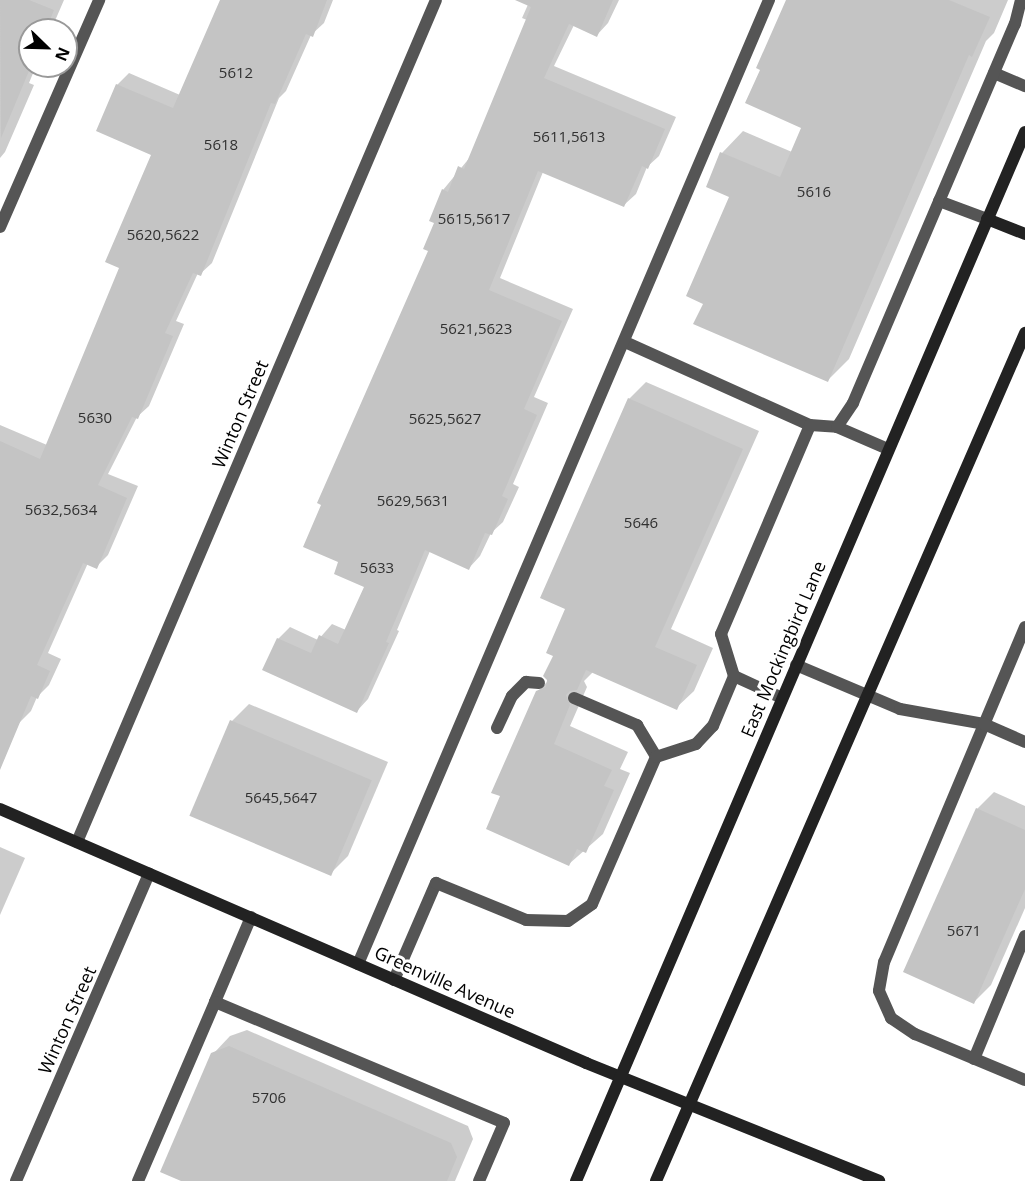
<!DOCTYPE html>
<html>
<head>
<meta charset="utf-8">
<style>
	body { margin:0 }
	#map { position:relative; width:1025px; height:1181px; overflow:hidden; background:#fff; font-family:"Open Sans",sans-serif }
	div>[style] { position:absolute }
	.shadow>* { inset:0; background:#0003 }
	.building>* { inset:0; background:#c4c4c4; transform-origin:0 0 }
	.lane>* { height:12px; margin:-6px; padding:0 6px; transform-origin:6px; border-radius:6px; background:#555 }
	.street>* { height:12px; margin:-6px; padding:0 6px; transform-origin:6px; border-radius:6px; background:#555 }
	.secondary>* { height:12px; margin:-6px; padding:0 6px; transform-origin:6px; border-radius:6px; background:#222 }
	span { translate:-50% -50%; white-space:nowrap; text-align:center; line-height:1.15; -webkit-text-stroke:6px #fff; paint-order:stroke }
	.number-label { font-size:15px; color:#313131 }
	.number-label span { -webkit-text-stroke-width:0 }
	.street-label { font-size:18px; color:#000 }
	.north { position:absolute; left:18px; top:18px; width:60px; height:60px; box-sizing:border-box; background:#fff; border:2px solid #999; border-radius:50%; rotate:113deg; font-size:16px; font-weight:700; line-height:24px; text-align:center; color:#000 }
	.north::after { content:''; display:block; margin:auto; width:21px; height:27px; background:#000; clip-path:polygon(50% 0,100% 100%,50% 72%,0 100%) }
</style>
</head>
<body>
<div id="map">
	<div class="shadow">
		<i style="clip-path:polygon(0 0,64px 0,51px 30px,30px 30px,30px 66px,36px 66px,29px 83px,34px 85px,5px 152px,0 158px)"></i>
		<i style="clip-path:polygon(222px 0,333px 0,324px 23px,311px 35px,286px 91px,279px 98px,212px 263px,200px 274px,198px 273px,176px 321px,184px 324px,149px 406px,137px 417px,108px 474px,138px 486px,108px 555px,96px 567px,88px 563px,48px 653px,61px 659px,49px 685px,37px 697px,31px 711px,19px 723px,0 715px,0 425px,47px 445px,121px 267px,153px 154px,117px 85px,129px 73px,180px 95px)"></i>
		<i style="clip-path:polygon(530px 0,619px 0,608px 23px,597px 35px,574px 25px,554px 66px,676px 117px,659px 156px,647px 167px,636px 194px,624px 205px,543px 172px,500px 278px,573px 309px,534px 397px,548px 403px,513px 484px,519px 487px,503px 522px,491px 533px,480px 556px,469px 568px,430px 551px,397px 630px,399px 631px,368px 699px,357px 711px,278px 639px,290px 627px,318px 640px,332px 624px,346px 630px,366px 586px,443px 190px,471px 156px,527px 20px,522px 18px)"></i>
		<i style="clip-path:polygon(787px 0,1008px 0,994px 33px,986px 41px,849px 359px,827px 381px,705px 303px,731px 196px,722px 153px,743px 131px,792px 152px,803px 127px,762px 69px)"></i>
		<i style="clip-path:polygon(646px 382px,759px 431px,671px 629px,713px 648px,694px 691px,676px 708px,593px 672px,584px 681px,587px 687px,570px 726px,628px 752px,620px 769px,630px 773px,603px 834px,569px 864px,502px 796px,537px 692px,548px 681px,629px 399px)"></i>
		<i style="clip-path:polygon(249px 704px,388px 762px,348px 856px,331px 873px,232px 721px)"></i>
		<i style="clip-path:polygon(994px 792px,1025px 806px,1025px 908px,991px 985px,974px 1002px,977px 809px)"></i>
		<i style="clip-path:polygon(0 847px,25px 858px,0 915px)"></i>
		<i style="clip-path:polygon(247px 1030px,468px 1126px,473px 1139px,455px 1181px,185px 1181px,213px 1054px,230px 1036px)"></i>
	</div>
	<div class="building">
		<i style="clip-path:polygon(0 0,29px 0,54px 10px,46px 30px,30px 30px,31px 66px,1px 138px)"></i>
		<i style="clip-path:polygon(220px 0,327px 0,313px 37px,306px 34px,275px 104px,271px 103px,201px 276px,193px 273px,165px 333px,173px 336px,138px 419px,132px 417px,98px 485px,127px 498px,97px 569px,83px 563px,37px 665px,50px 671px,38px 699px,31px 696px,0 770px,0 441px,40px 459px,119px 268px,105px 262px,151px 155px,96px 131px,116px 84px,173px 108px)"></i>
		<i style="clip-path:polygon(515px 0,613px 0,597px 37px,569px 24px,544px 78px,665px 129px,648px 169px,642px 166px,624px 207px,538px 171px,489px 290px,562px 321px,524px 409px,537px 415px,502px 496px,508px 499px,492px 535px,485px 533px,469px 570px,425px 550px,386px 642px,389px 643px,357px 713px,262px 670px,277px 638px,311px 653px,319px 635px,338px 644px,364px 587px,334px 574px,338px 562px,303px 547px,321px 505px,317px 503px,428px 251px,423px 249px,434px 223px,429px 221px,442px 189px,448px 192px,458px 166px,464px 169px,531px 7px)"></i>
		<i style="clip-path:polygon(786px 0,949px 0,990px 17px,972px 57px,969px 55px,828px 382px,693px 324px,703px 304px,686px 296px,729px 197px,706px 187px,720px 152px,780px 177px,801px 128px,745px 103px,760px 70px,756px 68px)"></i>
		<i style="clip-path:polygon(628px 398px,743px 449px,655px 647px,697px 665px,677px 710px,586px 670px,577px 690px,570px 691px,566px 695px,570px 705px,554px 744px,612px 770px,604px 786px,614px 790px,586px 853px,577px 849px,569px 866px,486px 829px,500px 796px,491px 793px,536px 691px,546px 687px,547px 680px,543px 676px,553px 656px,546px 653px,565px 609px,540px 598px)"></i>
		<i style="left:230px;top:720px;width:154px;height:104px;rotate:23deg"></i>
		<i style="clip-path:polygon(976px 808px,1025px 830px,1025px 889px,974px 1004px,903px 972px)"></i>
		<i style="clip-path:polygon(229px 1046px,451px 1143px,457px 1157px,447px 1181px,181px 1181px,160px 1172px,211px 1053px)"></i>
	</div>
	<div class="lane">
		<i style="left:994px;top:73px;width:34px;rotate:23deg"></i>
		<i style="left:939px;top:201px;width:51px;rotate:20.6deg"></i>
		<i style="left:0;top:227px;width:248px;rotate:-66.4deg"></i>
		<i style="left:625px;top:342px;width:203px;rotate:24.2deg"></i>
		<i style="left:837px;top:427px;width:56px;rotate:23.3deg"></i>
		<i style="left:1025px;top:627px;width:363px;rotate:112.8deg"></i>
		<i style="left:884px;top:962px;width:29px;rotate:100deg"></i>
		<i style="left:879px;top:991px;width:30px;rotate:66deg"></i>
		<i style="left:891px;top:1018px;width:29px;rotate:34deg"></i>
		<i style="left:915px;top:1034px;width:119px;rotate:22.7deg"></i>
		<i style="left:796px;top:665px;width:113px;rotate:22.9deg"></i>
		<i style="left:900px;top:709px;width:85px;rotate:10.1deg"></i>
		<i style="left:984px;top:724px;width:45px;rotate:23.7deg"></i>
		<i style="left:734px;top:676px;width:53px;rotate:24.6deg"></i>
		<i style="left:574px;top:698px;width:69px;rotate:23.2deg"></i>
		<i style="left:637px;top:725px;width:37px;rotate:59deg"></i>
		<i style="left:497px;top:728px;width:35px;rotate:-65deg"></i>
		<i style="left:512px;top:696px;width:20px;rotate:-45deg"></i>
		<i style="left:526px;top:682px;width:13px;rotate:4deg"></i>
		<i style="left:251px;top:917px;width:92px;rotate:113deg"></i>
		<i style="left:215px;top:1002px;width:313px;rotate:22.7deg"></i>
		<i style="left:504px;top:1123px;width:63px;rotate:113.3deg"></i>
		<i style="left:358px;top:964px;width:1048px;rotate:-66.91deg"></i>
		<i style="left:394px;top:980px;width:106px;rotate:-66.6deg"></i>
		<i style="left:436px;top:883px;width:97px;rotate:22.3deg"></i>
		<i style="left:526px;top:920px;width:42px;rotate:1.4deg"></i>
		<i style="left:568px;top:921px;width:29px;rotate:-35deg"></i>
		<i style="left:592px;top:904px;width:160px;rotate:-66.5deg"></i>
		<i style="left:656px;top:757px;width:42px;rotate:-18deg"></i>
		<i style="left:696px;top:744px;width:25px;rotate:-47deg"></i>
		<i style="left:713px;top:726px;width:54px;rotate:-67.2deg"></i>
		<i style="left:734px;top:676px;width:44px;rotate:-107.2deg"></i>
		<i style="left:721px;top:634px;width:227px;rotate:-66.9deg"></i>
		<i style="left:810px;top:425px;width:27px;rotate:4deg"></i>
		<i style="left:837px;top:427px;width:29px;rotate:-56deg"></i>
		<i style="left:853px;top:403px;width:412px;rotate:-66.9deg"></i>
		<i style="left:1015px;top:24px;width:25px;rotate:-76deg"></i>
		<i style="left:974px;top:1059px;width:133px;rotate:-67.5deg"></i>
		<i style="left:138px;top:1181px;width:195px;rotate:-66.7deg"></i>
	</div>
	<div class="street">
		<i style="left:77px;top:842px;width:915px;rotate:-66.91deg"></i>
		<i style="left:16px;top:1181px;width:335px;rotate:-66.6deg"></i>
	</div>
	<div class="secondary">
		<i style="left:987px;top:219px;width:41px;rotate:21.5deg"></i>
		<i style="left:0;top:809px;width:639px;rotate:23.43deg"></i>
		<i style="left:586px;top:1063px;width:316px;rotate:21.9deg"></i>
		<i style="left:576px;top:1181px;width:1141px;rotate:-66.83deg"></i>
		<i style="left:656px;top:1181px;width:925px;rotate:-66.48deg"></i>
	</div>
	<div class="number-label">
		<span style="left:236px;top:73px">5612</span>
		<span style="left:569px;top:137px">5611,5613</span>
		<span style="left:221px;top:145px">5618</span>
		<span style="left:814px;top:192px">5616</span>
		<span style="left:474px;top:219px">5615,5617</span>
		<span style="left:163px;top:235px">5620,5622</span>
		<span style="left:476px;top:329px">5621,5623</span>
		<span style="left:95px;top:418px">5630</span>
		<span style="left:445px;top:419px">5625,5627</span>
		<span style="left:413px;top:501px">5629,5631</span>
		<span style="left:61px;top:510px">5632,5634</span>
		<span style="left:641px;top:523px">5646</span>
		<span style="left:377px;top:568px">5633</span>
		<span style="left:281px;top:798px">5645,5647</span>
		<span style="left:964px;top:931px">5671</span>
		<span style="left:269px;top:1098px">5706</span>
	</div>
	<div class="street-label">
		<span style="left:240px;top:414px;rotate:-67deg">Winton Street</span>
		<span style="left:783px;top:649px;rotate:-67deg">East Mockingbird Lane</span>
		<span style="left:445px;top:982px;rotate:24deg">Greenville Avenue</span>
		<span style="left:67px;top:1020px;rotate:-66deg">Winton Street</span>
	</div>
	<div class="north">N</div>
</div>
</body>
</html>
